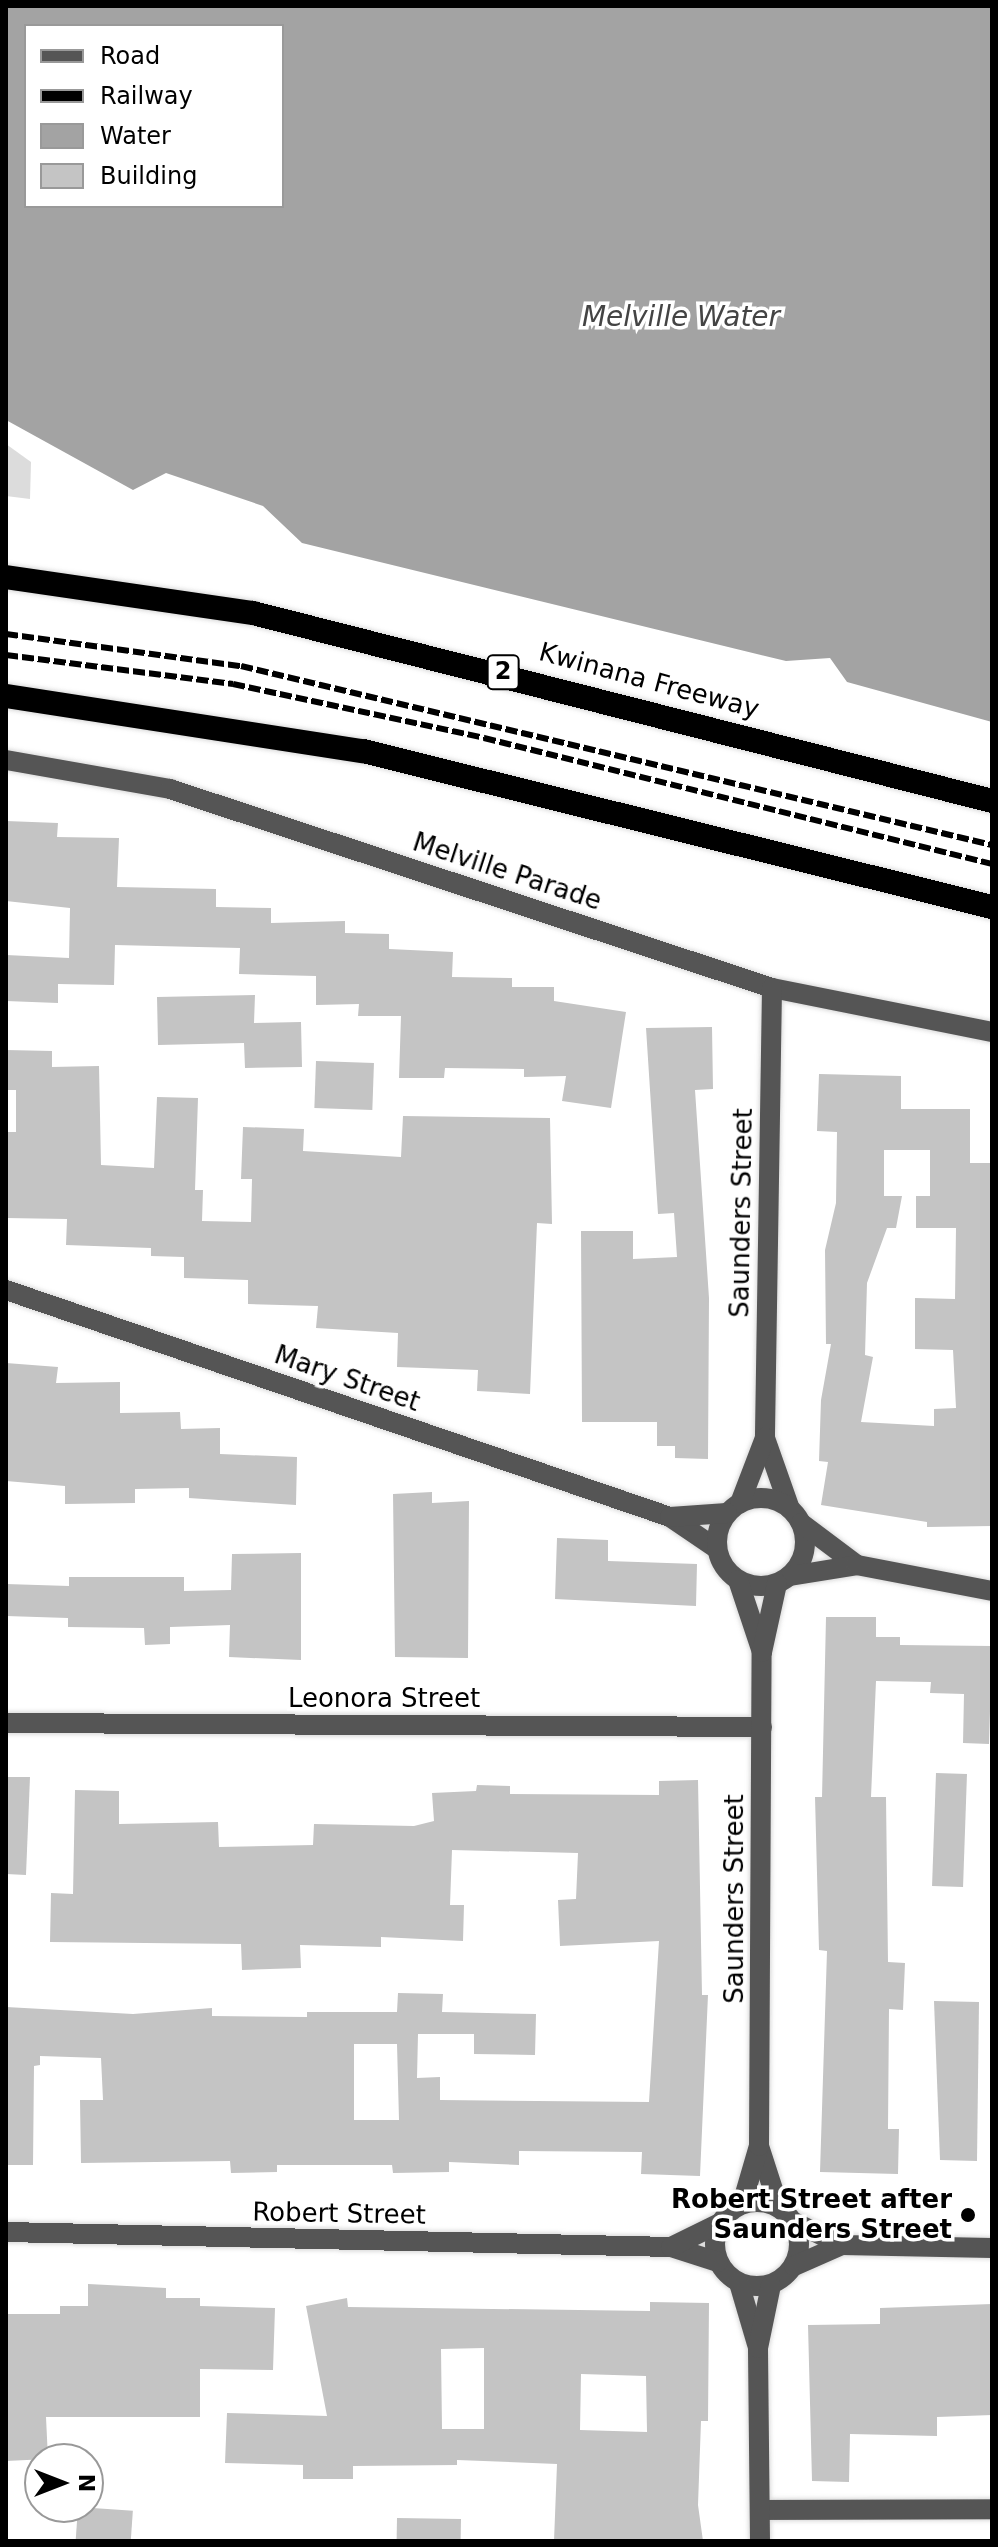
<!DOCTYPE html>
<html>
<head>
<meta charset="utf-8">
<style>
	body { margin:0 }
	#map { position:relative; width:998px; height:2547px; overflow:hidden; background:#fff; font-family:"DejaVu Sans",sans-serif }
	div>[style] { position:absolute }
	.green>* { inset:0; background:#dcdcdc }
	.water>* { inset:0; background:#a3a3a3 }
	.building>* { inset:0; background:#c4c4c4; transform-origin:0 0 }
	.roads { filter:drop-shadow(0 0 2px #dbdbdb) drop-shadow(0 0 2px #dbdbdb) }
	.minor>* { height:20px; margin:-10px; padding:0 10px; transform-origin:10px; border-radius:10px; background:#555 }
	.minor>.ring { margin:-10px; padding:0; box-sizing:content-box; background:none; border:20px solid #555; border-radius:50% }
	.highway>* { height:24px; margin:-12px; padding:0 12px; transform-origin:12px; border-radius:12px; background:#000 }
	.rail>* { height:6px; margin-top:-3px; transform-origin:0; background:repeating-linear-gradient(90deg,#000 0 12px,transparent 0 16px) }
	.dots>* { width:22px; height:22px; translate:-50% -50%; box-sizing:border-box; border:4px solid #fff; border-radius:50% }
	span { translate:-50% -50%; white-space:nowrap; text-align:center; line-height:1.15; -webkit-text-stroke:7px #fff; paint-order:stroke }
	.shield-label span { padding:2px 6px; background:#fff; border:2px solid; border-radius:6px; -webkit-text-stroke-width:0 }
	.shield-label { font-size:24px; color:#000; font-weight:700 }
	.street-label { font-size:26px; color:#000 }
	.poi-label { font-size:26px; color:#000; font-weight:700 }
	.right { translate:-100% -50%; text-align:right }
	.water-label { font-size:28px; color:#444; font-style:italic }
	.frame { position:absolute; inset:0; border:8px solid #000; pointer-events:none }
	.legend { position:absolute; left:24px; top:24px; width:260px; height:184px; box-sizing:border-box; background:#fff; border:2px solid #999; margin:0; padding:10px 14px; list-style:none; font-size:24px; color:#000 }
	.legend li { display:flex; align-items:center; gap:16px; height:40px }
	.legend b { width:40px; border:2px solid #999 }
	.north { position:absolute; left:24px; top:2443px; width:80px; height:80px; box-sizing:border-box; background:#fff; border:2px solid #999; border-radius:50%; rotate:90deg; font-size:22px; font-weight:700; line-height:32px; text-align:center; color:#000 }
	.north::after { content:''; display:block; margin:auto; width:28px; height:36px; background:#000; clip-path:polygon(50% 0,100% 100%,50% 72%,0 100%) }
</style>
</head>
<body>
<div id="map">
	<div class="green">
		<i style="clip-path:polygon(6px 444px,31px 462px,30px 499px,6px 496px)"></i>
	</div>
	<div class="water">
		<i style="clip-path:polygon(evenodd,6px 6px,992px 6px,992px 722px,847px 682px,830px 658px,786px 661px,302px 543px,263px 506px,166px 473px,133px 490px,6px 420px,6px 6px,26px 26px,282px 26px,282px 206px,26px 206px,26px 26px)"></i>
	</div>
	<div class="building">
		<i style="clip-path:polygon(6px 821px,58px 823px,57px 837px,119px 838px,117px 887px,216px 889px,216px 907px,271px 908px,271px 923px,345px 921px,345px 933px,389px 934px,389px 949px,453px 952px,452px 977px,512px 978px,512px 987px,554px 987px,554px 1001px,626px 1012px,611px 1108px,562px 1101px,566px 1076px,524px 1077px,524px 1069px,445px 1068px,444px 1078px,399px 1078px,401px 1016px,358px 1016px,359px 1004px,316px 1005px,316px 976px,239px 974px,240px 948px,115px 945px,114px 985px,58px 984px,58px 1003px,6px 1001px,6px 955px,69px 958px,70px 908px,6px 901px)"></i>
		<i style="clip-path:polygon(255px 995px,254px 1023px,301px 1022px,302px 1067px,245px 1068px,244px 1043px,158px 1045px,157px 997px)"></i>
		<i style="clip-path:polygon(712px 1027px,713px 1089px,695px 1090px,709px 1298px,708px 1459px,675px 1458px,675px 1446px,657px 1446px,657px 1422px,582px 1422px,581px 1231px,633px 1231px,633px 1259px,677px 1257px,674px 1213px,658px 1214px,646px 1028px)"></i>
		<i style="clip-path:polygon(6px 1050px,52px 1051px,52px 1067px,99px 1066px,101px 1165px,154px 1168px,157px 1097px,198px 1098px,195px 1190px,203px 1190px,202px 1221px,251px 1222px,252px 1179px,241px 1179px,243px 1127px,304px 1129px,303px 1151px,401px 1157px,403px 1116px,550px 1118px,552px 1224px,537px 1223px,530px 1394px,477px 1391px,478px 1370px,397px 1367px,398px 1333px,316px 1328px,318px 1306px,248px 1304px,248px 1280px,184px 1278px,184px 1257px,151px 1256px,151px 1248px,66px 1245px,67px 1219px,6px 1218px,6px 1132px,16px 1132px,16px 1090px,6px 1090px)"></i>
		<i style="left:316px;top:1061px;width:58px;height:47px;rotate:2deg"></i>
		<i style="clip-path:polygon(evenodd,819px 1074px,901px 1076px,901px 1109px,970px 1109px,970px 1163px,992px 1163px,992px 1526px,927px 1527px,927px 1522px,821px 1505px,828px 1462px,819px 1461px,821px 1400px,831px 1344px,826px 1344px,825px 1250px,836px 1203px,837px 1132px,817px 1131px,819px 1074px,884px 1150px,930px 1150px,930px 1196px,916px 1196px,916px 1228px,956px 1228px,955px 1299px,915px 1298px,915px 1349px,953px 1350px,956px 1408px,934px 1409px,934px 1426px,861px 1422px,873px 1357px,865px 1355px,867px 1283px,887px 1228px,896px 1228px,902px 1196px,884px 1196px,884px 1150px)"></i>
		<i style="clip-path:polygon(6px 1363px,58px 1367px,56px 1383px,120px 1382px,120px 1413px,180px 1412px,181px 1429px,220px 1428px,220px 1454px,297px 1457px,296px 1505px,189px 1498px,189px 1488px,135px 1489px,135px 1503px,65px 1504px,65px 1486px,6px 1481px)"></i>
		<i style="clip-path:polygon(432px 1492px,432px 1503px,469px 1501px,468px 1658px,395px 1657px,393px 1494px)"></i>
		<i style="clip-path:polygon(557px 1538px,608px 1540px,608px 1561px,697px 1564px,696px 1606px,555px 1599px)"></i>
		<i style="clip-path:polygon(301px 1553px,301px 1660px,229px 1657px,230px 1625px,170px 1627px,170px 1644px,145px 1645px,144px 1628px,68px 1627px,68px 1618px,6px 1616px,6px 1584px,69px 1586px,69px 1577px,184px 1577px,184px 1591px,231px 1590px,232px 1554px)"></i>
		<i style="clip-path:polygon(826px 1617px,876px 1617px,876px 1637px,900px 1637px,900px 1645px,992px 1646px,989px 1744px,963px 1743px,964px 1694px,930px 1693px,931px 1682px,876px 1681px,871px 1797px,886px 1797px,888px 1962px,905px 1963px,903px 2010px,889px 2009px,888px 2129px,899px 2129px,898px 2174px,820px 2172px,827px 1951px,819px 1950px,815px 1797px,822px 1797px)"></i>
		<i style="left:936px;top:1773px;width:31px;height:113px;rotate:2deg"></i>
		<i style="clip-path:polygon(6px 1777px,30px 1777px,26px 1875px,6px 1874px)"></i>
		<i style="clip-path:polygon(evenodd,698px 1780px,702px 1995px,708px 1995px,700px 2176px,641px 2174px,642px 2152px,519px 2151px,519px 2165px,449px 2162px,449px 2172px,393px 2173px,392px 2165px,277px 2165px,277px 2172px,231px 2173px,230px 2161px,81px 2163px,80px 2100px,103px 2100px,101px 2058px,40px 2056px,40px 2065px,34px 2066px,33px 2165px,6px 2165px,6px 2007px,133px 2014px,212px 2008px,212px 2016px,307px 2017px,307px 2012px,397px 2012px,398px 1993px,443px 1994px,442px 2012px,536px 2014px,535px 2055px,474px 2054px,474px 2034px,418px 2034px,417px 2078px,440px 2077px,440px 2100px,649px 2102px,659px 1941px,560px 1946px,558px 1900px,576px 1899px,578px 1853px,452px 1850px,450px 1905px,464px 1905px,463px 1941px,381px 1937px,381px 1947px,300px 1945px,301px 1968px,242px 1970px,241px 1944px,50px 1942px,51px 1893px,73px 1894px,75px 1790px,119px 1791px,119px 1824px,218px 1822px,219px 1847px,313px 1845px,314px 1824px,414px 1826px,434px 1821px,432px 1793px,476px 1791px,477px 1785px,510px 1786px,510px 1794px,659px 1795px,659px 1781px,698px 1780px,354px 2044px,397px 2044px,399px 2120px,354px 2120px,354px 2044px)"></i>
		<i style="clip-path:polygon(934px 2001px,979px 2002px,977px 2161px,940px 2160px)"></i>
		<i style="clip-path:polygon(88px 2284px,166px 2288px,166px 2298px,200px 2298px,200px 2306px,275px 2308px,273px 2370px,200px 2369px,200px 2417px,46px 2417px,48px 2459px,6px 2461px,6px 2314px,60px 2314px,60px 2306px,88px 2306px)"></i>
		<i style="clip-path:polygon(evenodd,347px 2298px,348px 2307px,650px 2311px,650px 2302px,709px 2303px,708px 2421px,701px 2421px,698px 2505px,703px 2541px,554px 2541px,557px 2464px,457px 2460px,457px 2465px,353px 2466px,353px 2479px,303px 2479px,303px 2465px,225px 2463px,227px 2413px,327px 2416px,306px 2306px,347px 2298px,484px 2348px,484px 2429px,442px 2429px,441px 2349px,484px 2348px,347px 2298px,581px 2374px,646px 2376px,647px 2432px,580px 2430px,581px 2374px)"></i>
		<i style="clip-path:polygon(992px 2304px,992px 2415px,937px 2417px,937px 2436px,850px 2434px,849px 2482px,812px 2481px,808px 2325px,880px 2324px,880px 2308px)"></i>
		<i style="left:78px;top:2507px;width:55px;height:34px;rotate:4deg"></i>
		<i style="left:397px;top:2518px;width:64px;height:23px;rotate:1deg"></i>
	</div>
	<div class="roads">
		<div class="minor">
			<i style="left:6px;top:760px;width:167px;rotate:10deg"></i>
			<i style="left:170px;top:789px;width:634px;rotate:18.29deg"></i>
			<i style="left:772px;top:988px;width:224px;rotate:11.3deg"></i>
			<i style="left:772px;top:988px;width:450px;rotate:90.9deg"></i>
			<i style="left:765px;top:1438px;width:75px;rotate:70.6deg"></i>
			<i style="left:6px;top:1290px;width:702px;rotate:18.87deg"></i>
			<i style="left:670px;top:1517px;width:57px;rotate:34.2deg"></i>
			<i class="ring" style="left:717px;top:1498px;width:68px;height:68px"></i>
			<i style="left:740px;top:1503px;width:70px;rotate:-69deg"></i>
			<i style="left:670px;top:1517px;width:57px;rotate:-4deg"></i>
			<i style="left:801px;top:1523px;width:70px;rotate:36.9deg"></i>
			<i style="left:790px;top:1576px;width:68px;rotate:-9.3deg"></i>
			<i style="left:857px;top:1565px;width:137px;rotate:10.9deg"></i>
			<i style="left:738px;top:1580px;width:76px;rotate:71.6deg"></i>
			<i style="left:6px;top:1723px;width:756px;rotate:0.3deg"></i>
			<i style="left:759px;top:2146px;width:65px;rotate:72.1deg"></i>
			<i class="ring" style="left:715px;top:2202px;width:64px;height:64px"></i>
			<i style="left:742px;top:2204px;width:60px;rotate:-73.7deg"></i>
			<i style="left:759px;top:2146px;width:494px;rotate:-89.7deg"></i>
			<i style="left:762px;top:1652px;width:70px;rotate:-77.6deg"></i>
			<i style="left:794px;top:2222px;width:53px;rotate:25.6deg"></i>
			<i style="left:6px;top:2232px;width:665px;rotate:1.29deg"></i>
			<i style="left:671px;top:2247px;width:49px;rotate:17.7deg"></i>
			<i style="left:671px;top:2247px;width:55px;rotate:-26.1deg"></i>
			<i style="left:794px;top:2266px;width:52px;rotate:-23.6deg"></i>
			<i style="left:842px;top:2245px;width:150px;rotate:1.1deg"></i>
			<i style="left:739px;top:2283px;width:64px;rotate:73.6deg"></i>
			<i style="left:761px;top:2510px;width:231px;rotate:-0.2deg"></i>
			<i style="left:760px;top:2541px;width:193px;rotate:-90.6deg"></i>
			<i style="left:758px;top:2348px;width:64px;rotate:-78.3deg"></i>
		</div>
		<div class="highway">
			<i style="left:6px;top:577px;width:250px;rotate:8.3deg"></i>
			<i style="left:253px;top:613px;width:763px;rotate:14.27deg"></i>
			<i style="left:6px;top:696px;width:361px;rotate:8.8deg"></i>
			<i style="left:363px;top:751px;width:648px;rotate:13.93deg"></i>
		</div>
	</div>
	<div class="rail">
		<i style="left:6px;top:634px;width:237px;rotate:7.8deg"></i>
		<i style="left:241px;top:666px;width:772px;rotate:13.41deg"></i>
		<i style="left:6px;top:655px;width:229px;rotate:7.3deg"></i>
		<i style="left:233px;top:684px;width:257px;rotate:12.1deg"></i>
		<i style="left:484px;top:738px;width:523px;rotate:13.93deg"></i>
	</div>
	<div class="dots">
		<i style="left:968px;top:2215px;background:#000"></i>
	</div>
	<div class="shield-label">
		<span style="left:503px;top:672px">2</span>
	</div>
	<div class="street-label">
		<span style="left:649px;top:681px;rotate:15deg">Kwinana Freeway</span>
		<span style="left:507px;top:872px;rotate:18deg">Melville Parade</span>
		<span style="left:742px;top:1213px;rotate:-89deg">Saunders Street</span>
		<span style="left:347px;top:1379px;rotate:19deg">Mary Street</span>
		<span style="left:384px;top:1699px">Leonora Street</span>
		<span style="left:735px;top:1899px;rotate:-90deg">Saunders Street</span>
		<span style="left:339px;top:2214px;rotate:1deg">Robert Street</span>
	</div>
	<div class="poi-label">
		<span class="right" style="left:952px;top:2215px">Robert Street after<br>Saunders Street</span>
	</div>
	<div class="water-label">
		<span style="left:681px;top:317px">Melville Water</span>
	</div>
	<div class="frame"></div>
	<ul class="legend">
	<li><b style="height:10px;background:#555"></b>Road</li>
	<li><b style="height:10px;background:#000"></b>Railway</li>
	<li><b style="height:22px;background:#a3a3a3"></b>Water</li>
	<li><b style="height:22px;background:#c4c4c4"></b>Building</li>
	</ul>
	<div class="north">N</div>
</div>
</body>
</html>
